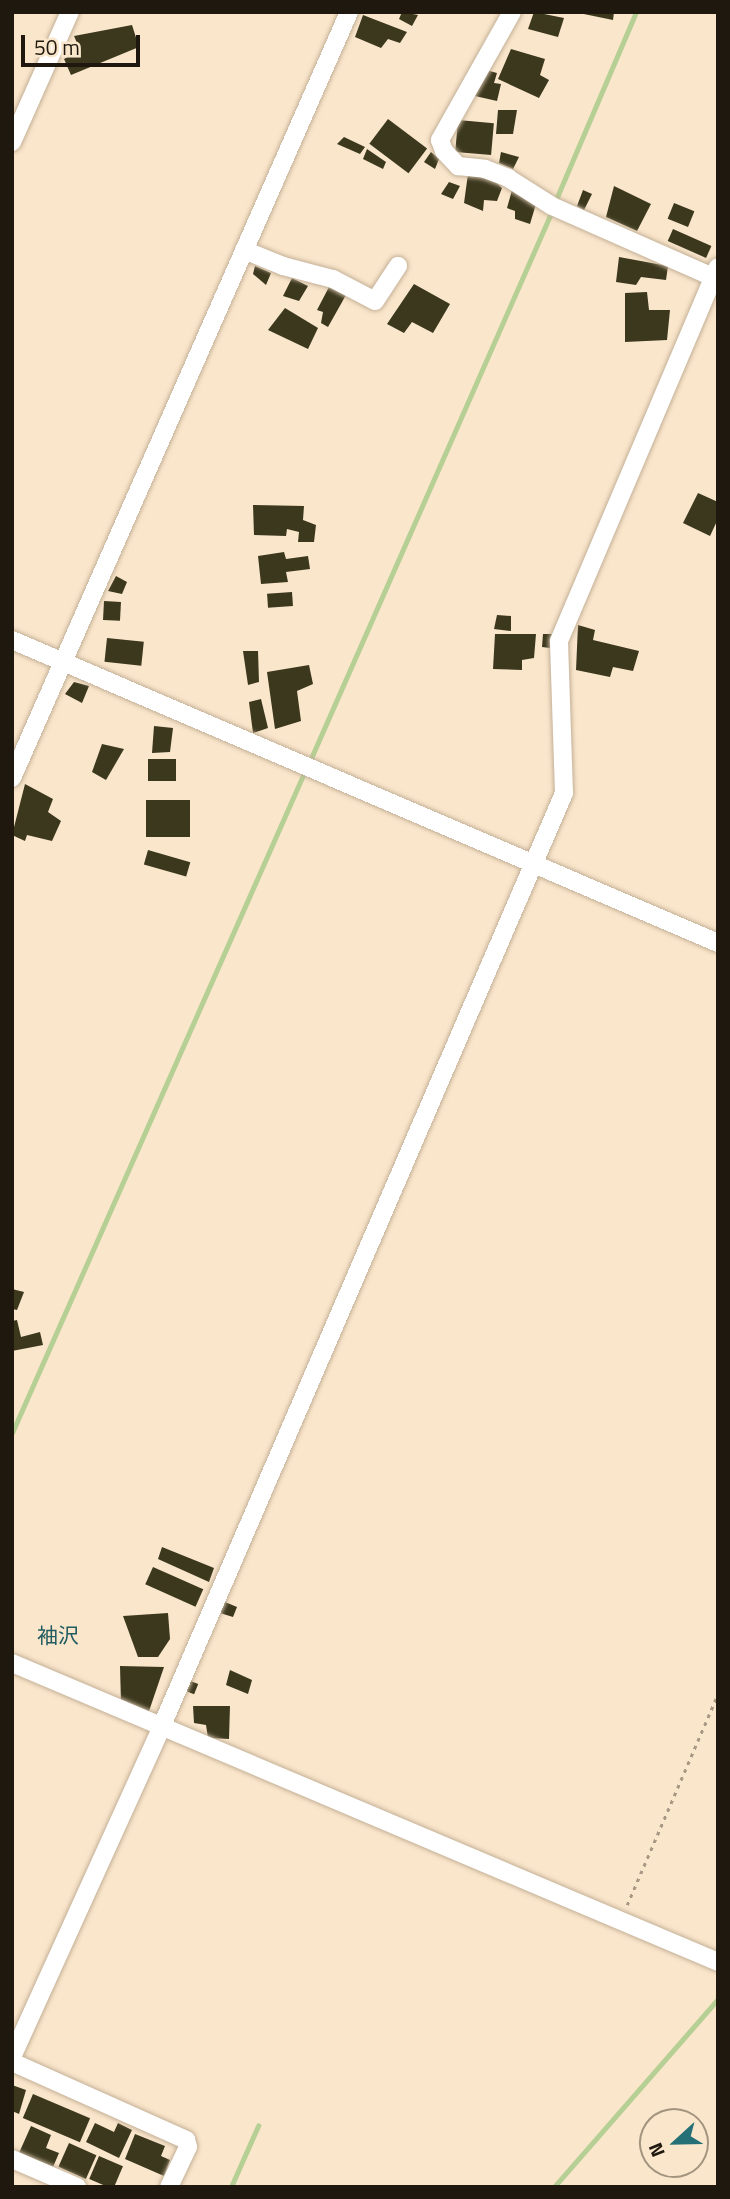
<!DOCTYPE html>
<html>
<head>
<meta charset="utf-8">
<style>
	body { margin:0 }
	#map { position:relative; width:730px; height:2199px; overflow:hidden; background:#fae6cb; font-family:"Titillium Web","Noto Sans JP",sans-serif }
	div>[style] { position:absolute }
	.stream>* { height:4.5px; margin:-2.25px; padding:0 2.25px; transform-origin:2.25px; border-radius:2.25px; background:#b6cf94 }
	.building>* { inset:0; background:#3b381e; transform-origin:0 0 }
	.path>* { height:2.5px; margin-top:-1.25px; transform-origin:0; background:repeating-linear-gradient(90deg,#a79884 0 3.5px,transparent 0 8.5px) }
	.roads { filter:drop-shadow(0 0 2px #c3b097) drop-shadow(0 0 2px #c3b097) }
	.minor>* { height:18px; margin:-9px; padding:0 9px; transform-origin:9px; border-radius:9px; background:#fff }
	span { translate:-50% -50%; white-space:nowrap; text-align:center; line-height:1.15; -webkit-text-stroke:7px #fae6cb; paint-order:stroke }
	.neighbourhood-label { font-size:21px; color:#225c61 }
	.frame { position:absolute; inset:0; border:14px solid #1f180e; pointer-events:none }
	.north { position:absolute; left:639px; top:2108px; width:70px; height:70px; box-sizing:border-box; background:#fae6cb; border:2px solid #a2947f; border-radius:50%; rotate:248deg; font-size:19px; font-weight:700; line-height:28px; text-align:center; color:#1f180e }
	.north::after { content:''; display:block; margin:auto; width:24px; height:32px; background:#256f76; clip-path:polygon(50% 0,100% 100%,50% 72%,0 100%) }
	.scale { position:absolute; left:21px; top:35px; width:119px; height:32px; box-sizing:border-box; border:4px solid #1f180e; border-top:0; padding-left:9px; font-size:21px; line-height:24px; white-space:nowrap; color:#1f180e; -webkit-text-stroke:5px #fae6cb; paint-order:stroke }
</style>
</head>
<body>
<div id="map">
	<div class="stream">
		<i style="left:555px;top:202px;width:207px;rotate:-66.9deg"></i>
		<i style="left:309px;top:763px;width:603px;rotate:-66.24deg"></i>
		<i style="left:12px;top:1433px;width:724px;rotate:-66.13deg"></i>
		<i style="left:231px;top:2187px;width:67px;rotate:-66.1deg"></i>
		<i style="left:554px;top:2187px;width:249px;rotate:-48.9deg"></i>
	</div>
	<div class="building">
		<i style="clip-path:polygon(402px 12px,418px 15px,412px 26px,399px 19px)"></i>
		<i style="clip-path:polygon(534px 12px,564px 18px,558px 37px,528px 29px)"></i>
		<i style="clip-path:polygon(574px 12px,614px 12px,613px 20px)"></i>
		<i style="clip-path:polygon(363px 15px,407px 32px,400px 43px,388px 39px,381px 48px,355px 37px)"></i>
		<i style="clip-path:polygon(132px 25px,139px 47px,71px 75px,64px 59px,80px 50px,74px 36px)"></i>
		<i style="clip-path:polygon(511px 49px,545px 59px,540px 75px,549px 80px,539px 98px,498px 79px)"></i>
		<i style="clip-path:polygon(486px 70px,497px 73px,494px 83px,501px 84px,497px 101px,475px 96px)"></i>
		<i style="clip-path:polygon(498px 110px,517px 110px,513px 134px,496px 134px)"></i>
		<i style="left:388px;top:119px;width:49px;height:31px;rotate:37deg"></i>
		<i style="left:458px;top:120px;width:36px;height:32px;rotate:5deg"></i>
		<i style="clip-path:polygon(344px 137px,365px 147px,360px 154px,337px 144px)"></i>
		<i style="clip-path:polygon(367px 149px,386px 162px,383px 169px,363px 159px)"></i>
		<i style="clip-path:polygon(431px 152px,439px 159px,435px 169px,424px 162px)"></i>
		<i style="clip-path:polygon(501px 152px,519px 157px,513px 169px,499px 163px)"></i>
		<i style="clip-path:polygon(468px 174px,493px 179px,502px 188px,497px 201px,484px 200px,483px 211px,464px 203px)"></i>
		<i style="clip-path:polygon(449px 182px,460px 186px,453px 199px,441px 194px)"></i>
		<i style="clip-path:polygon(614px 186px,651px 204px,637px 231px,606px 217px)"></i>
		<i style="clip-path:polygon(512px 190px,536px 204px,530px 224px,515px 219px,515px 211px,507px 208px)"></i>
		<i style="clip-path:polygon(583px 190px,592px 194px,584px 210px,577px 206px)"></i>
		<i style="left:674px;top:203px;width:22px;height:17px;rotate:22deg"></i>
		<i style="left:673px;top:229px;width:42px;height:13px;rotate:24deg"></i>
		<i style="clip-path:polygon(619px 257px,668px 266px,666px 280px,641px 277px,636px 285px,616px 282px)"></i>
		<i style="clip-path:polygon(255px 266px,271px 273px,266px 285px,253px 274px)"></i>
		<i style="clip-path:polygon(292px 278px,308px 286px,299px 301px,283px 296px)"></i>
		<i style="clip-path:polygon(414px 284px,450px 304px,433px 333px,412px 322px,404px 333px,387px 324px)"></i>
		<i style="clip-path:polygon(329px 287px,346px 295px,328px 327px,321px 323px,323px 312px,317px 310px)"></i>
		<i style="clip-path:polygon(647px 292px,649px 310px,670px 310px,667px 340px,625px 342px,625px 293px)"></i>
		<i style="clip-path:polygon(285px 308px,318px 328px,308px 349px,268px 330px)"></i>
		<i style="clip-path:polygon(698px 493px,718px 502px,718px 519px,710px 536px,683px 523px)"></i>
		<i style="clip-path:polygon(253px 505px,304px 506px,303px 520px,316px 525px,314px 542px,298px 542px,299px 532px,287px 529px,286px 536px,254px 535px)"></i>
		<i style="clip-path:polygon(284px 552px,286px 559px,308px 556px,310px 569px,286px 572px,288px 582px,261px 584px,258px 556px)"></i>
		<i style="clip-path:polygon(116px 576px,127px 582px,122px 594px,108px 591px)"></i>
		<i style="left:292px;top:592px;width:14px;height:25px;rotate:86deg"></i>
		<i style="left:104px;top:601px;width:17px;height:19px;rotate:3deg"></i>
		<i style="clip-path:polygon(497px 615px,511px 616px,511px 631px,494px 629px)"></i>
		<i style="clip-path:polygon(578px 625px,595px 630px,593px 640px,639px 651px,633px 671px,613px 667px,610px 677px,576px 670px)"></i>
		<i style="clip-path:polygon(495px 634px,536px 634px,534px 658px,522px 660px,522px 670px,493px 669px)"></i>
		<i style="clip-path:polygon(543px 634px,552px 634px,550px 648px,542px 647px)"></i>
		<i style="left:107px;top:638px;width:37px;height:24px;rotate:6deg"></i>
		<i style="clip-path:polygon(243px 651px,258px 651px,259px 682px,248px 685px)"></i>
		<i style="clip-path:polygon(309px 665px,313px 684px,297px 691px,301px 721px,275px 729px,267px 672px)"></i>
		<i style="clip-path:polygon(74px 682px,89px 686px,82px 703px,65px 694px)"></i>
		<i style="clip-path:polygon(261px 699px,268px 728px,253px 733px,249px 702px)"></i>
		<i style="clip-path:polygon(154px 726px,173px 728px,170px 752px,152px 753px)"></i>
		<i style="clip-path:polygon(102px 744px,124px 749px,106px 780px,92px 772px)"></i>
		<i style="left:148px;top:759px;width:28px;height:22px"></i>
		<i style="clip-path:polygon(25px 784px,53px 799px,48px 812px,61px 821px,52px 841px,27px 835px,25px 841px,12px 835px)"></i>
		<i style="left:190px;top:800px;width:37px;height:44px;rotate:90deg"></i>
		<i style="left:148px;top:850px;width:44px;height:15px;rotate:16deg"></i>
		<i style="clip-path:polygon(12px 1289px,24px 1292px,17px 1310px,12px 1309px)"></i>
		<i style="clip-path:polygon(17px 1320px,21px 1337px,40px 1332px,43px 1345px,12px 1351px,12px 1321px)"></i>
		<i style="clip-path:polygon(162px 1547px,214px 1568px,209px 1582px,158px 1559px)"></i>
		<i style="left:153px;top:1567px;width:55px;height:19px;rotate:24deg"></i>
		<i style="clip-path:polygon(225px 1602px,237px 1607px,233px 1617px,220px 1613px)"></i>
		<i style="clip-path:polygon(168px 1613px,170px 1639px,158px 1657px,138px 1657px,123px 1616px)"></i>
		<i style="clip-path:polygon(120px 1666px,164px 1667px,148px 1714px,121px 1703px)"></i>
		<i style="clip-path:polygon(230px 1670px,252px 1680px,248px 1694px,226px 1685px)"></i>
		<i style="left:188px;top:1680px;width:11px;height:11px;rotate:22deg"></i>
		<i style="clip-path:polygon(193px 1706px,230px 1706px,229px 1739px,208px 1738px,206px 1725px,194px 1723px)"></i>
		<i style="clip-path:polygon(12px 2085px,26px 2090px,19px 2114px,12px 2111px)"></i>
		<i style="left:33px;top:2094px;width:62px;height:26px;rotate:23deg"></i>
		<i style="clip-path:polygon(95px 2123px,114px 2132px,118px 2123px,132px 2130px,119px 2158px,86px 2142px)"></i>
		<i style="clip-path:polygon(31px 2126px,51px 2135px,46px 2148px,59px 2153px,53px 2167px,19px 2153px)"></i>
		<i style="clip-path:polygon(135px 2134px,165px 2146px,161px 2156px,170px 2160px,164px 2176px,125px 2159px)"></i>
		<i style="left:69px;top:2143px;width:30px;height:26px;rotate:24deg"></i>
		<i style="left:99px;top:2156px;width:26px;height:25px;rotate:23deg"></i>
	</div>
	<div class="path">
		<i style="left:627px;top:1905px;width:230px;rotate:-66.7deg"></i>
	</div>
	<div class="roads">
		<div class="minor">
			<i style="left:512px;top:12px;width:147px;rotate:119.4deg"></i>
			<i style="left:440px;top:140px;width:12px;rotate:70deg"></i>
			<i style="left:444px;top:151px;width:21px;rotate:47deg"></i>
			<i style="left:458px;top:166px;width:27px;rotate:6deg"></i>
			<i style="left:485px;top:169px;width:25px;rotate:21deg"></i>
			<i style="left:508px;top:178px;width:52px;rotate:32.5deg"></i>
			<i style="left:552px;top:206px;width:176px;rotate:23.8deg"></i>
			<i style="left:12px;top:142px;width:142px;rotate:-66deg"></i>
			<i style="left:244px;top:250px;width:42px;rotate:22.3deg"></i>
			<i style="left:283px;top:266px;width:52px;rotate:14.6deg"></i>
			<i style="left:333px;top:279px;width:47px;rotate:27.6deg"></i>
			<i style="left:375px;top:301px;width:42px;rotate:-56.7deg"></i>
			<i style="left:12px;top:640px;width:768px;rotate:23.23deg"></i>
			<i style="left:12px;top:778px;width:837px;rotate:-66.25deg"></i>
			<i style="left:12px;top:1663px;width:767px;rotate:22.95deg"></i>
			<i style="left:12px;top:2057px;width:361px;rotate:-65.6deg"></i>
			<i style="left:161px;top:1728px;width:1018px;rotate:-66.68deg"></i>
			<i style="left:564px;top:793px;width:152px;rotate:-91.9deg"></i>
			<i style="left:559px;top:641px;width:406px;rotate:-67deg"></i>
			<i style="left:12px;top:2062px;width:191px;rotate:24.1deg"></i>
			<i style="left:186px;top:2140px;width:7px;rotate:74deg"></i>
			<i style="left:188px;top:2147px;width:44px;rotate:115.4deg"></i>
			<i style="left:12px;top:2159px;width:71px;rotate:23.3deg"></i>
		</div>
	</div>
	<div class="neighbourhood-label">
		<span style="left:58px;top:1635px">袖沢</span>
	</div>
	<div class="frame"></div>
	<div class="north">N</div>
	<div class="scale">50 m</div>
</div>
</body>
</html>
